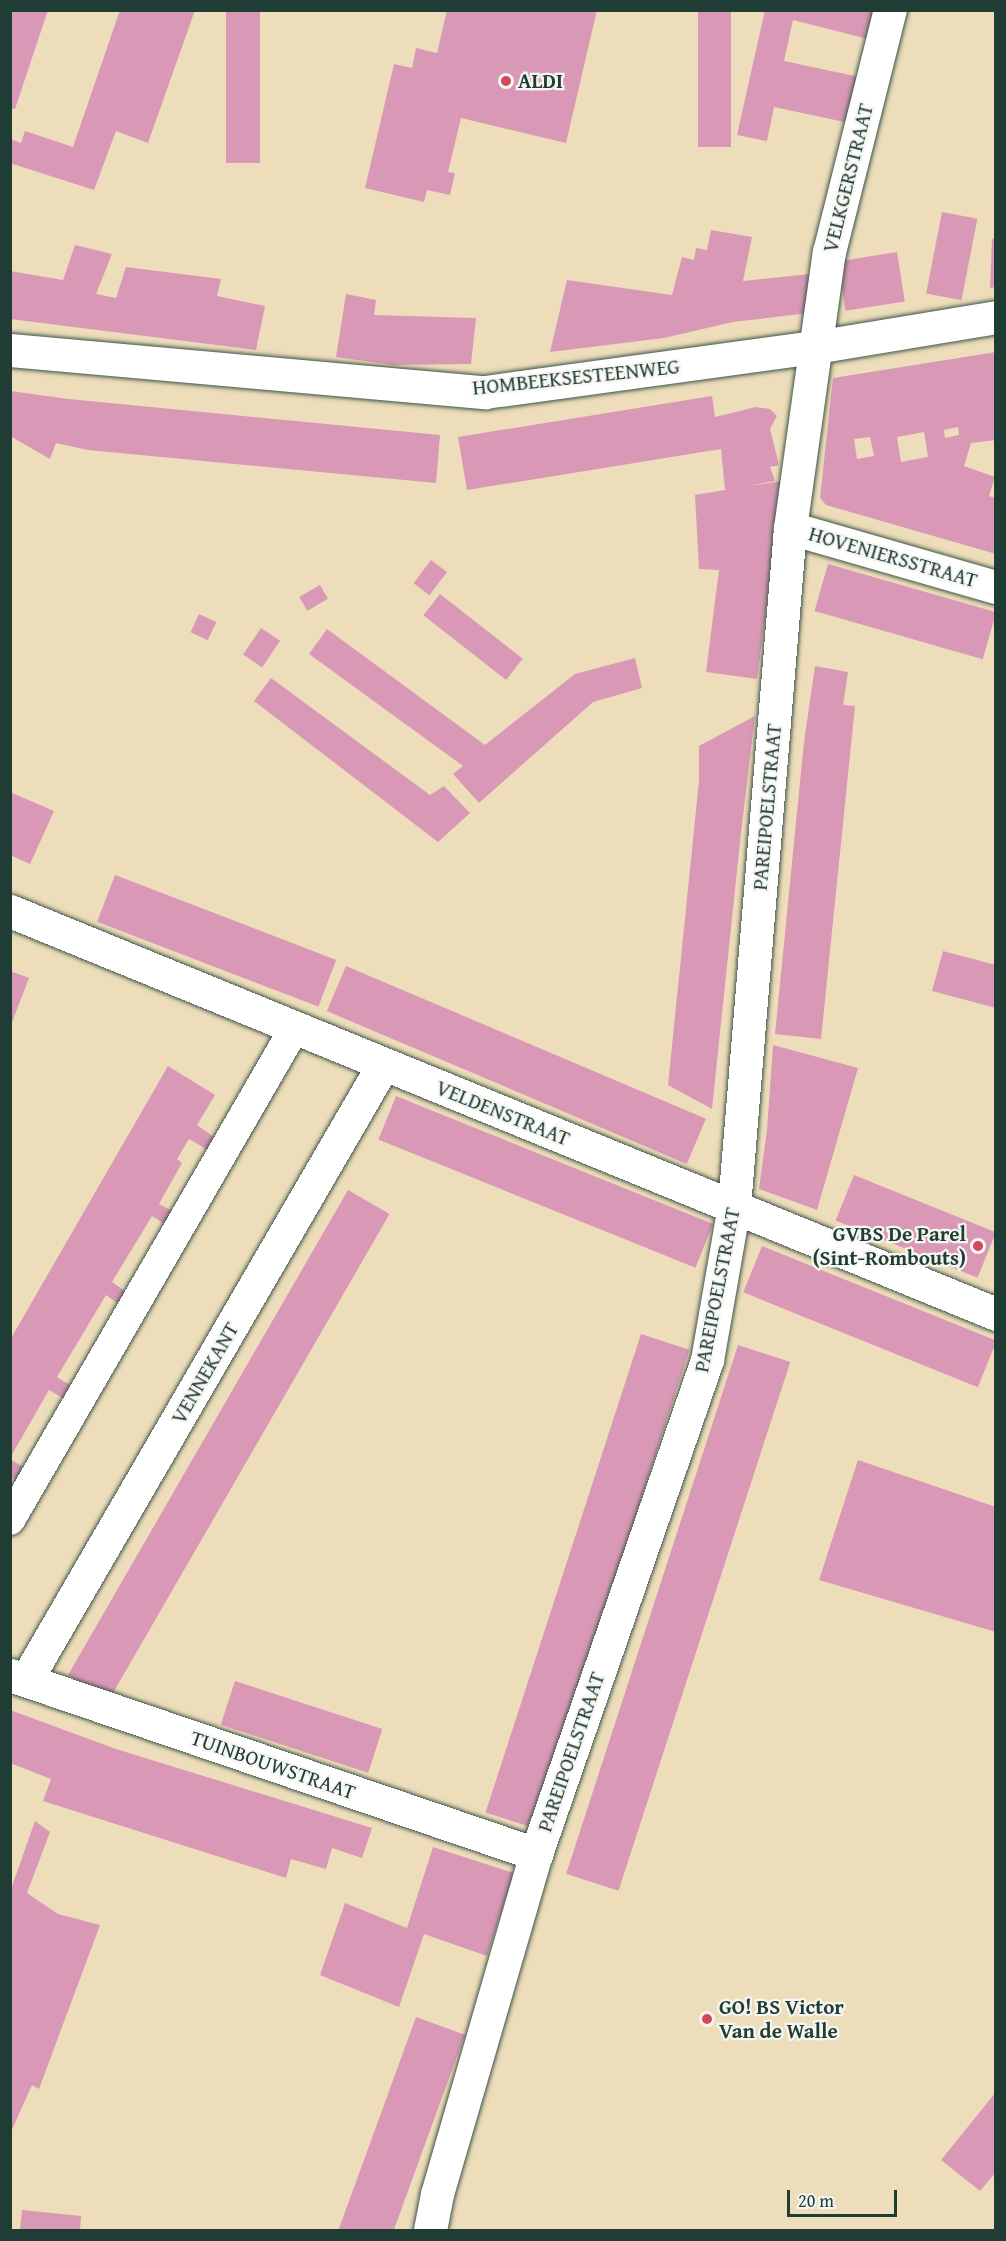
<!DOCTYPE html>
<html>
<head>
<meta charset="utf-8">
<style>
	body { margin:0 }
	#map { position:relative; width:1006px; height:2241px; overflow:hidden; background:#edddba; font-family:"Gentium Book Plus",serif }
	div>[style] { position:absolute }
	.building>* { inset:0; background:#d999b6; transform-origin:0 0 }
	.roads { filter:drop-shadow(0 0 2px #3e5548) drop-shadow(0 0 2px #3e5548) }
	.pedestrian>* { height:30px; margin:-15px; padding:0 15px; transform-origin:15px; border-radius:15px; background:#fff }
	.minor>* { height:33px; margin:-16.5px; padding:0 16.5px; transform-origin:16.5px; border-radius:16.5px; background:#fff }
	.secondary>* { height:33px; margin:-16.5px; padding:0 16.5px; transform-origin:16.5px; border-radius:16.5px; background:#fff }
	.dots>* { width:16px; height:16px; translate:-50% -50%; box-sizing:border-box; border:3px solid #f6f6f2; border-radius:50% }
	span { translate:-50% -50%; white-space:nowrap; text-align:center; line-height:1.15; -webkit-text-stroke:4.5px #f6f6f2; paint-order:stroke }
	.poi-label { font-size:21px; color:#1f3d34; font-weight:700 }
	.left { translate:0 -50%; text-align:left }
	.right { translate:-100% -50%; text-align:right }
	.street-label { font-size:21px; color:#1f3d34 }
	.frame { position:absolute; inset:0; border:12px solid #1f3d34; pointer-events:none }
	.scale { position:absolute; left:787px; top:2190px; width:110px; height:27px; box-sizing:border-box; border:3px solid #1f3d34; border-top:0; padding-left:8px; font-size:18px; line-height:21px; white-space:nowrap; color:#1f3d34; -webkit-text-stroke:4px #f6f6f2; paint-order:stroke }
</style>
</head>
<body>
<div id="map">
	<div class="building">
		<i style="clip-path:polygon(10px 10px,48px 10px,15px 109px,10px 108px)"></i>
		<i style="clip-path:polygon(120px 10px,195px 10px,148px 143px,116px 131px,94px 190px,10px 163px,10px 139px,21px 143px,25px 131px,73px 147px)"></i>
		<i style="left:226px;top:10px;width:34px;height:153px"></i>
		<i style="clip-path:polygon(447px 10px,597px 10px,566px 143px,461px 118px,448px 172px,455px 173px,450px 195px,427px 190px,424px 202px,365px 188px,394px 64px,412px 68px,416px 48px,437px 53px)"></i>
		<i style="left:698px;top:10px;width:33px;height:137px"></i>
		<i style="clip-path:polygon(765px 10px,880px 10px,872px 40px,793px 20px,784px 61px,864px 78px,854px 124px,774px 107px,767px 141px,737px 135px)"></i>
		<i style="left:942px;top:212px;width:36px;height:83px;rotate:11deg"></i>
		<i style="clip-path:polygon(711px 230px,752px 237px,743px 281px,820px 273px,810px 313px,733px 322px,664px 338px,550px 352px,567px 280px,672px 295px,682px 257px,694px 260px,696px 248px,707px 250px)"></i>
		<i style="clip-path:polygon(996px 238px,996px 287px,990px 288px,992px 239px)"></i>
		<i style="clip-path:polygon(75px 245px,112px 254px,96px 294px,116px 298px,126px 267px,221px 279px,217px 296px,265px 306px,256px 350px,10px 319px,10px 271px,63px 280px)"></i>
		<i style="left:897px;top:252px;width:50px;height:60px;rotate:81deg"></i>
		<i style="clip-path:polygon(346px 294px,376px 300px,374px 315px,476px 318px,471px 364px,393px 365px,336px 357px)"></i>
		<i style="clip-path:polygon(evenodd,996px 352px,996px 440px,971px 443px,964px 466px,995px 477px,989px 496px,996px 498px,996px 554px,826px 505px,820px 498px,833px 378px,996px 352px,958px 427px,959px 435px,945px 438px,944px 430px,958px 427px,996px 352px,924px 432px,928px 457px,901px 462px,897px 437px,924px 432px,996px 352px,870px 437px,874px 456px,857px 459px,854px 439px,870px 437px)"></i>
		<i style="clip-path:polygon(10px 391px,69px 399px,440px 435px,436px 483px,88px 450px,56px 443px,50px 459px,10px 436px)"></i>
		<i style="clip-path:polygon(712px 396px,715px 417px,756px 407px,770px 409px,777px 416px,770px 429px,779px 465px,770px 467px,775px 481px,747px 486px,783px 481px,757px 679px,706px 672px,719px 570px,699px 569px,695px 495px,725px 490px,721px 449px,467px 490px,458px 437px)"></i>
		<i style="left:431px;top:560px;width:20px;height:29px;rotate:37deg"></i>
		<i style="left:828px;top:564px;width:175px;height:49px;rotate:16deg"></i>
		<i style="left:320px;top:585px;width:16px;height:24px;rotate:60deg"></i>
		<i style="left:440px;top:594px;width:105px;height:27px;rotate:38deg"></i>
		<i style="left:199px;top:614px;width:19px;height:20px;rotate:25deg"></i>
		<i style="left:261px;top:628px;width:23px;height:32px;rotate:34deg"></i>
		<i style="clip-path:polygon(327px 629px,485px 745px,575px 674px,635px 658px,642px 688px,593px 702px,479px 803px,453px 774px,463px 766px,309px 654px)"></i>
		<i style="clip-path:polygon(815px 666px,848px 672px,843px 705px,855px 706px,821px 1039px,775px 1034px,804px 742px)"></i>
		<i style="clip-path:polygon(271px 678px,430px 795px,444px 786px,470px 813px,438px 842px,254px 701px)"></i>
		<i style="clip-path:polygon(755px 716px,741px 833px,712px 1109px,668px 1085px,699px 781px,699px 746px)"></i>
		<i style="clip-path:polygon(10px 792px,54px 811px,30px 864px,10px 855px)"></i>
		<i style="left:115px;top:875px;width:237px;height:50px;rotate:21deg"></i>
		<i style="clip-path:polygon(943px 951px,996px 965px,996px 1008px,932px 991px)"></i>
		<i style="left:346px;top:966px;width:391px;height:49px;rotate:23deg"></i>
		<i style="clip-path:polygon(10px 971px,29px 978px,11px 1025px,10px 1025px)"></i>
		<i style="clip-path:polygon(773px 1045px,858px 1068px,817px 1210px,759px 1189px,767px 1130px)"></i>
		<i style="clip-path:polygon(168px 1066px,215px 1095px,197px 1125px,221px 1142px,213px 1153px,189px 1139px,177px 1159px,182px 1163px,159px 1204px,184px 1217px,174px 1230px,152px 1216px,112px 1282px,136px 1299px,127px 1310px,106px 1295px,57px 1377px,81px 1392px,74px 1405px,49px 1390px,10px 1458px,10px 1340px)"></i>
		<i style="left:396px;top:1096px;width:342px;height:47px;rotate:22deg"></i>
		<i style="left:854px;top:1175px;width:153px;height:49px;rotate:22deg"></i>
		<i style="left:348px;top:1190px;width:48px;height:560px;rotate:30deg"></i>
		<i style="left:762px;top:1246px;width:253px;height:50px;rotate:22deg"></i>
		<i style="left:641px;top:1334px;width:51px;height:503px;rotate:18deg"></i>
		<i style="left:738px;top:1345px;width:55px;height:556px;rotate:18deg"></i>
		<i style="clip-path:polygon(10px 1459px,35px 1474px,26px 1485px,10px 1477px)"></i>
		<i style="clip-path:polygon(858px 1460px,996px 1507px,996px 1632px,819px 1580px)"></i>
		<i style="left:235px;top:1681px;width:155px;height:46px;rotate:18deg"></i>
		<i style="clip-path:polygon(10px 1710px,116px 1749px,372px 1828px,362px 1858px,332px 1848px,326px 1869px,291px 1859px,286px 1878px,43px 1801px,51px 1779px,10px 1763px)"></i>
		<i style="clip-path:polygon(35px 1821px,50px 1832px,27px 1893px,58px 1914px,100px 1925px,39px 2089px,32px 2085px,10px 2134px,10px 1892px)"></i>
		<i style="clip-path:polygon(433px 1847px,514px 1873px,487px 1956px,424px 1934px,399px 2007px,320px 1975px,345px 1903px,407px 1928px)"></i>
		<i style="left:416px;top:2017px;width:52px;height:226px;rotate:20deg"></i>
		<i style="clip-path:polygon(996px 2092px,996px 2172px,980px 2191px,941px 2160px)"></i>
		<i style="clip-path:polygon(22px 2210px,81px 2216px,80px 2230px,20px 2230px)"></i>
	</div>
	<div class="roads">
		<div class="pedestrian">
			<i style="left:10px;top:1520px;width:567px;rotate:-59.95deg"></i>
		</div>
		<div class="minor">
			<i style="left:790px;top:528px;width:214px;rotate:16deg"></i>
			<i style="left:10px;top:911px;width:1065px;rotate:22.23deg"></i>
			<i style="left:10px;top:1675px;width:556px;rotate:18.79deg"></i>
			<i style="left:26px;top:1680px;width:711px;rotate:-59.87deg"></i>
			<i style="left:430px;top:2230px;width:37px;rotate:-79deg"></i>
			<i style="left:437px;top:2194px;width:354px;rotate:-73.8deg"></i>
			<i style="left:536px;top:1854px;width:523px;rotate:-70.91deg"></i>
			<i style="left:707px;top:1360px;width:156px;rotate:-80.1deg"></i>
			<i style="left:734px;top:1206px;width:680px;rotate:-85.28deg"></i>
			<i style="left:790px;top:528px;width:279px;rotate:-82deg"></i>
			<i style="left:829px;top:252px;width:250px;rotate:-75.9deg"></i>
		</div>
		<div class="secondary">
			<i style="left:10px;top:350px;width:477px;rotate:5.1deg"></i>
			<i style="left:485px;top:392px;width:333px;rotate:-7.8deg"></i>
			<i style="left:815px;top:347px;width:183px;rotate:-9.4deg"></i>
		</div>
	</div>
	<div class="dots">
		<i style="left:506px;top:81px;background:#d1495b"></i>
		<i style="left:978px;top:1246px;background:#d1495b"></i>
		<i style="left:707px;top:2019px;background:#d1495b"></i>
	</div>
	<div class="poi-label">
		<span class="left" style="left:518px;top:81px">ALDI</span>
		<span class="right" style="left:966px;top:1246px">GVBS De Parel<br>(Sint-Rombouts)</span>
		<span class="left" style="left:719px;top:2019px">GO! BS Victor<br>Van de Walle</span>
	</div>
	<div class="street-label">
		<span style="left:848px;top:178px;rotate:-76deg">VELKGERSTRAAT</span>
		<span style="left:576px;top:377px;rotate:-6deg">HOMBEEKSESTEENWEG</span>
		<span style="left:893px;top:557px;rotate:16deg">HOVENIERSSTRAAT</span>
		<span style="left:767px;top:807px;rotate:-85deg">PAREIPOELSTRAAT</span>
		<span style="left:503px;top:1113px;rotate:22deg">VELDENSTRAAT</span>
		<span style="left:717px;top:1290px;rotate:-79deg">PAREIPOELSTRAAT</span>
		<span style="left:205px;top:1373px;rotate:-60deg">VENNEKANT</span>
		<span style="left:571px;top:1752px;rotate:-71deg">PAREIPOELSTRAAT</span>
		<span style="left:273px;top:1765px;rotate:19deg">TUINBOUWSTRAAT</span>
	</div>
	<div class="frame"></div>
	<div class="scale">20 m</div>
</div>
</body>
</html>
